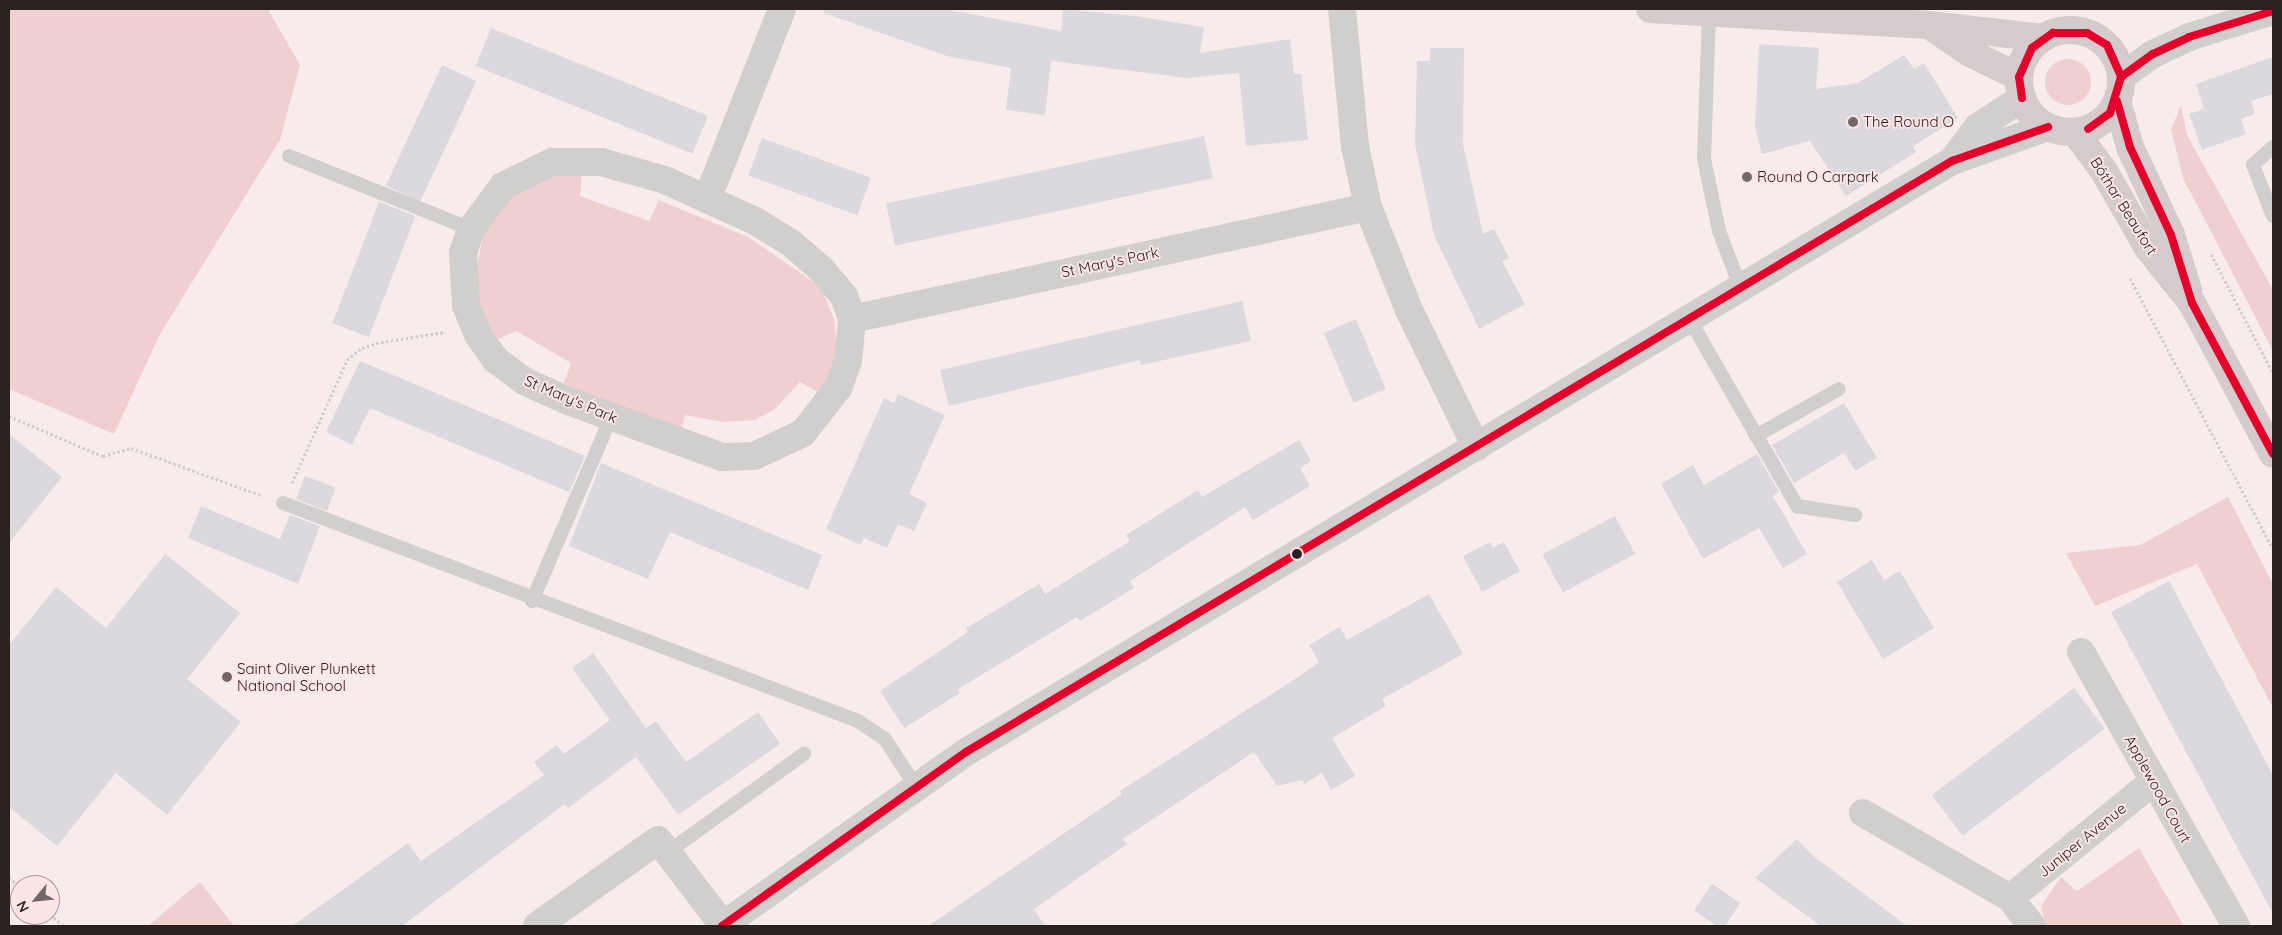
<!DOCTYPE html>
<html>
<head>
<meta charset="utf-8">
<style>
	body { margin:0 }
	#map { position:relative; width:2282px; height:935px; overflow:hidden; background:#f8ebeb; font-family:Quicksand,sans-serif }
	div>[style] { position:absolute }
	.green>* { inset:0; background:#f0cfd0 }
	.round { border-radius:50% }
	.building>* { inset:0; background:#dbd9dd; transform-origin:0 0 }
	.path>* { height:3px; margin-top:-1.5px; transform-origin:0; background:repeating-linear-gradient(90deg,#d2cdcd 0 2.5px,transparent 0 5px) }
	.lane>* { height:14px; margin:-7px; padding:0 7px; transform-origin:7px; border-radius:7px; background:#d1cece }
	.street>* { height:28px; margin:-14px; padding:0 14px; transform-origin:14px; border-radius:14px; background:#d1cece }
	.secondary>* { height:28px; margin:-14px; padding:0 14px; transform-origin:14px; border-radius:14px; background:#d1cece }
	.primary>* { height:28px; margin:-14px; padding:0 14px; transform-origin:14px; border-radius:14px; background:#d6cbcc }
	.primary>.ring { margin:-14px; padding:0; box-sizing:content-box; background:none; border:28px solid #d6cbcc; border-radius:50% }
	.bus-1>* { height:8px; margin:-4px; padding:0 4px; transform-origin:4px; border-radius:4px; background:#e4002b }
	.dots>* { width:14px; height:14px; translate:-50% -50%; box-sizing:border-box; border:2px solid #fee5e5; border-radius:50% }
	span { translate:-50% -50%; white-space:nowrap; text-align:center; line-height:1.15; -webkit-text-stroke:4px #fee5e5; paint-order:stroke }
	.poi-label { font-size:15px; color:#2c2121 }
	.left { translate:0 -50%; text-align:left }
	.street-label { font-size:15px; color:#2c2121 }
	.frame { position:absolute; inset:0; border:10px solid #2c2121; pointer-events:none }
	.north { position:absolute; left:10px; top:875px; width:50px; height:50px; box-sizing:border-box; background:#fee5e5; border:1px solid #aa9797; border-radius:50%; rotate:242deg; font-size:14px; font-weight:700; line-height:20px; text-align:center; color:#2c2121 }
	.north::after { content:''; display:block; margin:auto; width:18px; height:22px; background:#736868; clip-path:polygon(50% 0,100% 100%,50% 72%,0 100%) }
</style>
</head>
<body>
<div id="map">
	<div class="green">
		<i style="clip-path:polygon(9px 9px,268px 9px,300px 65px,280px 140px,160px 334px,114px 434px,9px 389px)"></i>
		<i class="round" style="left:2045px;top:59px;width:46px;height:46px"></i>
		<i style="clip-path:polygon(2181px 105px,2187px 135px,2273px 290px,2273px 351px,2183px 178px,2171px 130px)"></i>
		<i style="clip-path:polygon(582px 172px,580px 196px,649px 221px,659px 200px,748px 237px,821px 287px,835px 322px,836px 356px,823px 395px,800px 382px,775px 409px,755px 420px,723px 422px,685px 415px,680px 436px,563px 385px,571px 363px,516px 331px,497px 340px,480px 309px,477px 266px,485px 227px,509px 199px,545px 178px)"></i>
		<i style="clip-path:polygon(2228px 497px,2273px 584px,2273px 708px,2197px 564px,2095px 606px,2066px 553px,2140px 545px)"></i>
		<i style="clip-path:polygon(2139px 848px,2184px 926px,2046px 926px,2041px 906px,2061px 877px,2077px 891px)"></i>
		<i style="clip-path:polygon(200px 882px,234px 926px,148px 926px)"></i>
	</div>
	<div class="building">
		<i style="clip-path:polygon(824px 9px,944px 9px,1061px 31px,1063px 9px,1135px 16px,1204px 27px,1200px 53px,1290px 39px,1294px 74px,1301px 74px,1308px 140px,1246px 146px,1239px 73px,1187px 78px,1051px 61px,1045px 115px,1006px 110px,1011px 68px,947px 56px,824px 13px)"></i>
		<i style="left:491px;top:28px;width:234px;height:41px;rotate:22deg"></i>
		<i style="clip-path:polygon(1759px 44px,1819px 48px,1816px 89px,1858px 83px,1904px 55px,1914px 69px,1924px 63px,1958px 118px,1913px 146px,1916px 152px,1846px 196px,1810px 141px,1762px 154px,1755px 127px)"></i>
		<i style="clip-path:polygon(1430px 48px,1464px 48px,1463px 144px,1483px 234px,1494px 229px,1509px 258px,1502px 261px,1525px 304px,1479px 329px,1434px 235px,1415px 144px,1417px 61px,1430px 61px)"></i>
		<i style="clip-path:polygon(2273px 57px,2273px 94px,2251px 101px,2255px 114px,2241px 119px,2246px 134px,2202px 150px,2189px 114px,2204px 109px,2196px 84px)"></i>
		<i style="left:442px;top:65px;width:38px;height:133px;rotate:25deg"></i>
		<i style="left:1204px;top:136px;width:43px;height:325px;rotate:78deg"></i>
		<i style="left:762px;top:138px;width:116px;height:40px;rotate:20deg"></i>
		<i style="left:379px;top:202px;width:39px;height:130px;rotate:21deg"></i>
		<i style="clip-path:polygon(1242px 301px,1251px 341px,1141px 365px,1140px 360px,949px 406px,940px 370px)"></i>
		<i style="left:1356px;top:319px;width:76px;height:35px;rotate:67deg"></i>
		<i style="clip-path:polygon(360px 361px,585px 456px,569px 492px,370px 408px,352px 445px,326px 432px)"></i>
		<i style="clip-path:polygon(898px 394px,945px 415px,909px 494px,927px 503px,914px 531px,898px 524px,887px 548px,864px 538px,861px 545px,826px 529px,884px 398px,894px 403px)"></i>
		<i style="clip-path:polygon(1844px 403px,1877px 458px,1855px 471px,1844px 453px,1794px 483px,1772px 445px)"></i>
		<i style="clip-path:polygon(9px 434px,62px 477px,9px 543px)"></i>
		<i style="clip-path:polygon(1299px 440px,1311px 461px,1300px 468px,1310px 486px,1253px 520px,1245px 507px,1130px 581px,1134px 588px,1080px 621px,1077px 617px,958px 689px,960px 693px,904px 728px,880px 691px,968px 632px,966px 628px,1039px 584px,1045px 594px,1130px 541px,1126px 535px,1198px 490px,1202px 497px)"></i>
		<i style="clip-path:polygon(1757px 454px,1779px 492px,1773px 496px,1807px 554px,1783px 568px,1759px 528px,1703px 559px,1661px 484px,1693px 465px,1704px 485px)"></i>
		<i style="clip-path:polygon(601px 463px,822px 555px,808px 590px,670px 532px,648px 579px,569px 546px)"></i>
		<i style="left:305px;top:476px;width:33px;height:25px;rotate:21deg"></i>
		<i style="clip-path:polygon(201px 506px,280px 539px,290px 515px,320px 526px,298px 584px,188px 538px)"></i>
		<i style="left:1615px;top:516px;width:43px;height:82px;rotate:62deg"></i>
		<i style="clip-path:polygon(1490px 542px,1493px 548px,1504px 542px,1520px 571px,1482px 592px,1463px 556px)"></i>
		<i style="clip-path:polygon(165px 554px,240px 613px,187px 679px,241px 722px,167px 815px,116px 773px,57px 846px,9px 807px,9px 645px,56px 587px,106px 628px)"></i>
		<i style="clip-path:polygon(1872px 560px,1884px 580px,1900px 571px,1934px 628px,1883px 659px,1837px 582px)"></i>
		<i style="clip-path:polygon(2169px 581px,2273px 775px,2273px 914px,2111px 612px)"></i>
		<i style="clip-path:polygon(1429px 594px,1463px 654px,1382px 699px,1386px 706px,1332px 738px,1355px 776px,1331px 790px,1322px 773px,1304px 784px,1302px 780px,1277px 786px,1254px 752px,1123px 839px,1127px 844px,1034px 909px,1045px 926px,928px 926px,1122px 794px,1120px 791px,1298px 677px,1319px 662px,1309px 645px,1340px 627px,1347px 640px)"></i>
		<i style="clip-path:polygon(593px 653px,646px 728px,656px 721px,686px 762px,758px 712px,780px 744px,678px 815px,636px 757px,568px 808px,565px 804px,402px 926px,292px 926px,408px 843px,421px 861px,544px 775px,534px 762px,557px 745px,564px 754px,610px 720px,572px 668px)"></i>
		<i style="left:2074px;top:688px;width:51px;height:178px;rotate:53deg"></i>
		<i style="clip-path:polygon(1797px 839px,1812px 855px,1907px 926px,1821px 926px,1755px 878px)"></i>
		<i style="left:1712px;top:884px;width:34px;height:32px;rotate:34deg"></i>
	</div>
	<div class="path">
		<i style="left:2211px;top:254px;width:134px;rotate:62.5deg"></i>
		<i style="left:2130px;top:278px;width:306px;rotate:62.2deg"></i>
		<i style="left:9px;top:416px;width:102px;rotate:23.1deg"></i>
		<i style="left:103px;top:456px;width:29px;rotate:-16deg"></i>
		<i style="left:131px;top:448px;width:140px;rotate:20deg"></i>
		<i style="left:292px;top:483px;width:135px;rotate:-65.9deg"></i>
		<i style="left:347px;top:360px;width:19px;rotate:-39deg"></i>
		<i style="left:362px;top:348px;width:20px;rotate:-18deg"></i>
		<i style="left:381px;top:342px;width:65px;rotate:-8.9deg"></i>
		<i style="left:9px;top:877px;width:15px;rotate:42deg"></i>
		<i style="left:50px;top:914px;width:18px;rotate:41deg"></i>
	</div>
	<div class="lane">
		<i style="left:1709px;top:14px;width:145px;rotate:92deg"></i>
		<i style="left:1704px;top:159px;width:74px;rotate:78.2deg"></i>
		<i style="left:1719px;top:231px;width:62px;rotate:69.2deg"></i>
		<i style="left:2273px;top:147px;width:27px;rotate:138deg"></i>
		<i style="left:2253px;top:165px;width:55px;rotate:68.6deg"></i>
		<i style="left:289px;top:156px;width:196px;rotate:21.9deg"></i>
		<i style="left:1690px;top:320px;width:215px;rotate:60.1deg"></i>
		<i style="left:1797px;top:506px;width:59px;rotate:8.8deg"></i>
		<i style="left:1756px;top:436px;width:95px;rotate:-29.5deg"></i>
		<i style="left:283px;top:503px;width:615px;rotate:20.76deg"></i>
		<i style="left:858px;top:721px;width:32px;rotate:34deg"></i>
		<i style="left:885px;top:739px;width:57px;rotate:57.1deg"></i>
		<i style="left:532px;top:601px;width:199px;rotate:-66.7deg"></i>
		<i style="left:668px;top:852px;width:168px;rotate:-35.8deg"></i>
	</div>
	<div class="street">
		<i style="left:1342px;top:9px;width:138px;rotate:84.6deg"></i>
		<i style="left:1355px;top:146px;width:62px;rotate:78deg"></i>
		<i style="left:1368px;top:207px;width:111px;rotate:68.3deg"></i>
		<i style="left:1409px;top:310px;width:153px;rotate:63.9deg"></i>
		<i style="left:552px;top:162px;width:49px"></i>
		<i style="left:601px;top:162px;width:66px;rotate:15.7deg"></i>
		<i style="left:665px;top:180px;width:99px;rotate:24.5deg"></i>
		<i style="left:755px;top:221px;width:42px;rotate:31.4deg"></i>
		<i style="left:791px;top:243px;width:41px;rotate:41.1deg"></i>
		<i style="left:822px;top:270px;width:34px;rotate:50deg"></i>
		<i style="left:844px;top:296px;width:24px;rotate:71deg"></i>
		<i style="left:852px;top:319px;width:42px;rotate:95.4deg"></i>
		<i style="left:848px;top:361px;width:29px;rotate:110deg"></i>
		<i style="left:838px;top:388px;width:57px;rotate:127.9deg"></i>
		<i style="left:803px;top:433px;width:54px;rotate:154.9deg"></i>
		<i style="left:754px;top:456px;width:32px;rotate:178deg"></i>
		<i style="left:722px;top:457px;width:164px;rotate:-160deg"></i>
		<i style="left:568px;top:401px;width:48px;rotate:-155.6deg"></i>
		<i style="left:524px;top:381px;width:36px;rotate:-143deg"></i>
		<i style="left:495px;top:359px;width:29px;rotate:-125deg"></i>
		<i style="left:478px;top:335px;width:32px;rotate:-112deg"></i>
		<i style="left:466px;top:305px;width:52px;rotate:-93.3deg"></i>
		<i style="left:463px;top:253px;width:25px;rotate:-72deg"></i>
		<i style="left:471px;top:229px;width:54px;rotate:-53.3deg"></i>
		<i style="left:503px;top:186px;width:55px;rotate:-26.1deg"></i>
		<i style="left:708px;top:197px;width:202px;rotate:-68.5deg"></i>
		<i style="left:852px;top:319px;width:528px;rotate:-12.25deg"></i>
		<i style="left:2081px;top:652px;width:315px;rotate:60.5deg"></i>
		<i style="left:1863px;top:813px;width:170px;rotate:30deg"></i>
		<i style="left:2010px;top:898px;width:36px;rotate:52deg"></i>
		<i style="left:2010px;top:898px;width:186px;rotate:-39.1deg"></i>
		<i style="left:537px;top:926px;width:148px;rotate:-35.4deg"></i>
		<i style="left:658px;top:840px;width:107px;rotate:52.6deg"></i>
	</div>
	<div class="secondary">
		<i style="left:2121px;top:77px;width:39px;rotate:-36deg"></i>
		<i style="left:2153px;top:54px;width:40px;rotate:-25deg"></i>
		<i style="left:2189px;top:37px;width:88px;rotate:-17.2deg"></i>
		<i style="left:1952px;top:161px;width:43px;rotate:-52.6deg"></i>
		<i style="left:1978px;top:127px;width:53px;rotate:-33.4deg"></i>
		<i style="left:722px;top:926px;width:300px;rotate:-35.5deg"></i>
		<i style="left:966px;top:752px;width:1150px;rotate:-30.94deg"></i>
		<i style="left:1952px;top:161px;width:102px;rotate:-19.5deg"></i>
	</div>
	<div class="primary">
		<i style="left:1650px;top:9px;width:279px;rotate:3.3deg"></i>
		<i style="left:1929px;top:25px;width:115px;rotate:6.5deg"></i>
		<i style="left:1932px;top:27px;width:44px;rotate:34.8deg"></i>
		<i style="left:1968px;top:52px;width:57px;rotate:26.1deg"></i>
		<i class="ring" style="left:2019px;top:30px;width:74px;height:74px"></i>
		<i style="left:2117px;top:101px;width:48px;rotate:74.2deg"></i>
		<i style="left:2130px;top:147px;width:97px;rotate:65deg"></i>
		<i style="left:2171px;top:235px;width:58px;rotate:72.8deg"></i>
		<i style="left:2075px;top:132px;width:49px;rotate:53.4deg"></i>
		<i style="left:2104px;top:171px;width:89px;rotate:60.3deg"></i>
		<i style="left:2148px;top:248px;width:70px;rotate:51.3deg"></i>
		<i style="left:2192px;top:303px;width:171px;rotate:61.8deg"></i>
	</div>
	<div class="bus-1">
		<i style="left:2121px;top:77px;width:39px;rotate:-36deg"></i>
		<i style="left:2153px;top:54px;width:40px;rotate:-25deg"></i>
		<i style="left:2189px;top:37px;width:88px;rotate:-17.2deg"></i>
		<i style="left:2022px;top:98px;width:21px;rotate:-98deg"></i>
		<i style="left:2019px;top:77px;width:32px;rotate:-66deg"></i>
		<i style="left:2032px;top:48px;width:26px;rotate:-36deg"></i>
		<i style="left:2053px;top:33px;width:34px"></i>
		<i style="left:2087px;top:33px;width:23px;rotate:31deg"></i>
		<i style="left:2107px;top:45px;width:35px;rotate:66deg"></i>
		<i style="left:2121px;top:77px;width:38px;rotate:107deg"></i>
		<i style="left:2110px;top:113px;width:27px;rotate:144deg"></i>
		<i style="left:2117px;top:101px;width:48px;rotate:74.2deg"></i>
		<i style="left:2130px;top:147px;width:97px;rotate:65deg"></i>
		<i style="left:2171px;top:235px;width:71px;rotate:72.8deg"></i>
		<i style="left:2192px;top:303px;width:171px;rotate:61.8deg"></i>
		<i style="left:722px;top:926px;width:300px;rotate:-35.5deg"></i>
		<i style="left:966px;top:752px;width:1150px;rotate:-30.94deg"></i>
		<i style="left:1952px;top:161px;width:102px;rotate:-19.5deg"></i>
	</div>
	<div class="dots">
		<i style="left:1853px;top:122px;background:#736868"></i>
		<i style="left:1747px;top:177px;background:#736868"></i>
		<i style="left:1297px;top:554px;background:#2c2121"></i>
		<i style="left:227px;top:677px;background:#736868"></i>
	</div>
	<div class="poi-label">
		<span class="left" style="left:1863px;top:122px">The Round O</span>
		<span class="left" style="left:1757px;top:177px">Round O Carpark</span>
		<span class="left" style="left:237px;top:677px">Saint Oliver Plunkett<br>National School</span>
	</div>
	<div class="street-label">
		<span style="left:2124px;top:206px;rotate:58deg">Bóthar Beaufort</span>
		<span style="left:1110px;top:262px;rotate:-12deg">St Mary's Park</span>
		<span style="left:571px;top:399px;rotate:23deg">St Mary's Park</span>
		<span style="left:2158px;top:789px;rotate:61deg">Applewood Court</span>
		<span style="left:2082px;top:840px;rotate:-39deg">Juniper Avenue</span>
	</div>
	<div class="frame"></div>
	<div class="north">N</div>
</div>
</body>
</html>
